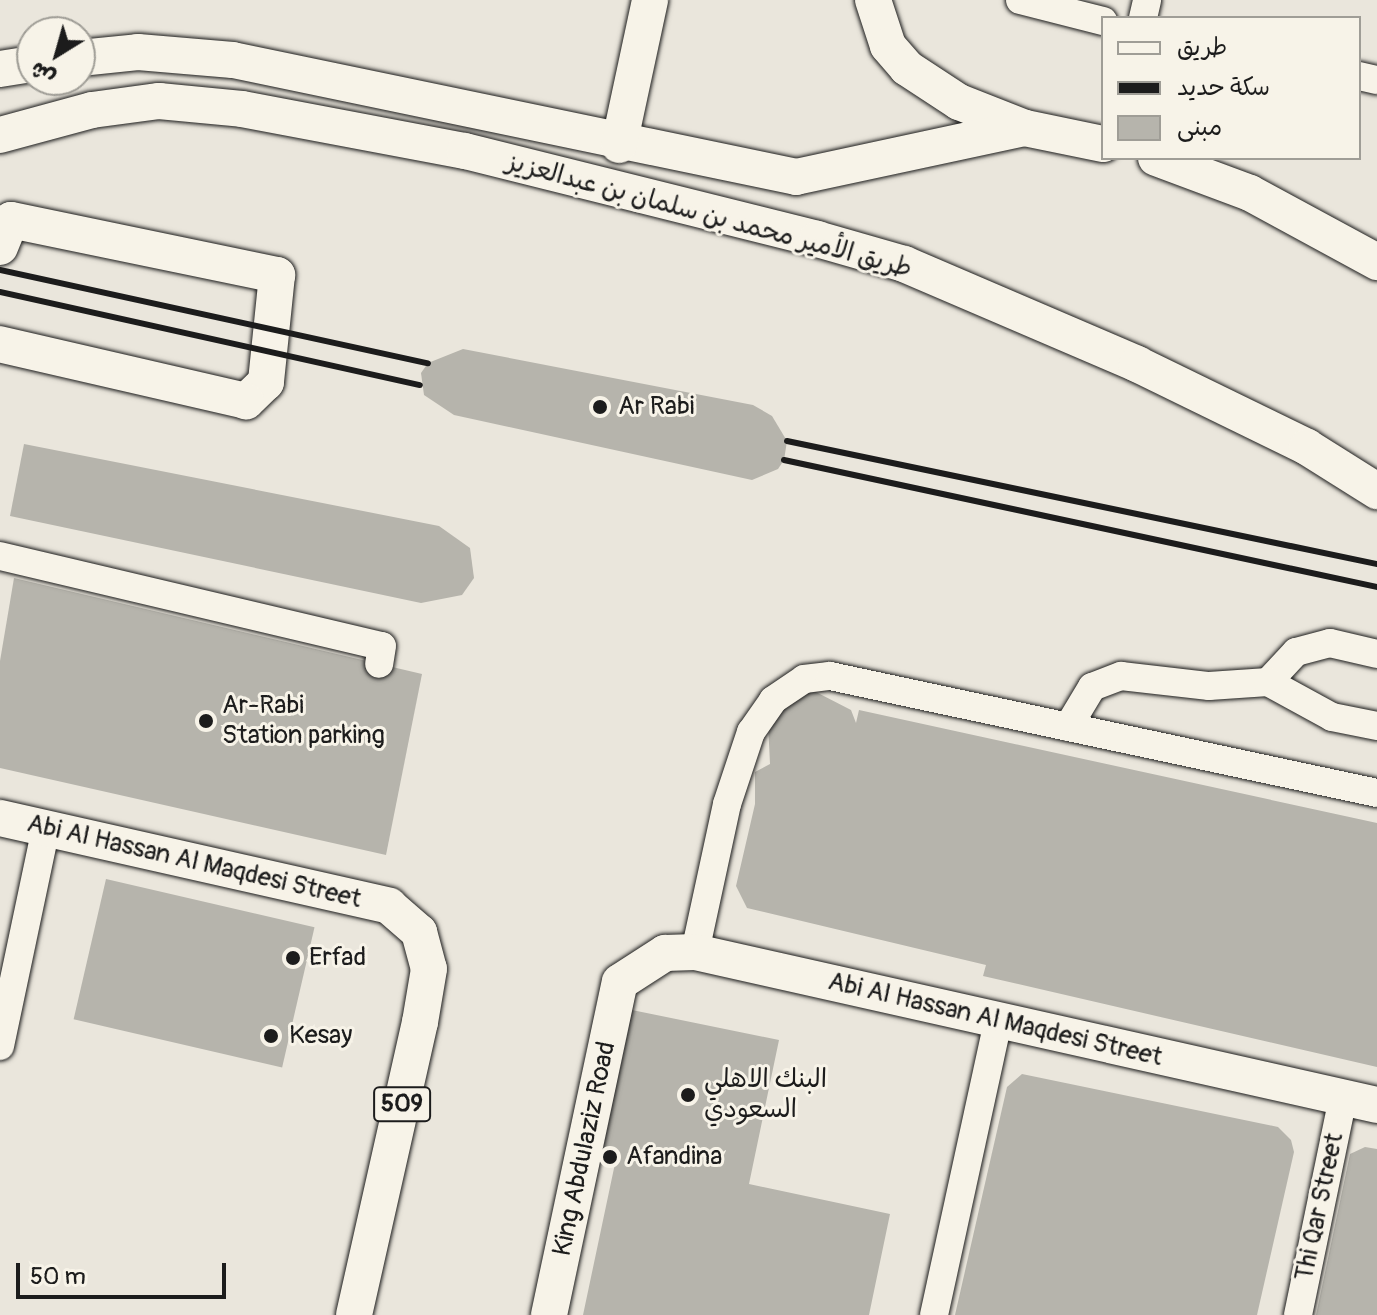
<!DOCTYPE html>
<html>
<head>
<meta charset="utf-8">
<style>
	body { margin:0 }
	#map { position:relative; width:1377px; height:1315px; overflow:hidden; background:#eae6dc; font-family:Pangolin,"Playpen Sans Arabic",sans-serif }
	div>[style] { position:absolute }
	.building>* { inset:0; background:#b6b4ac; transform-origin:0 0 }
	.roads { filter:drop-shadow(0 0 2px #1c1c1c) drop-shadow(0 0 2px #1c1c1c) }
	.minor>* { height:28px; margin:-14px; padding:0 14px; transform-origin:14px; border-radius:14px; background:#f7f3e8 }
	.major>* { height:36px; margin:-18px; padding:0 18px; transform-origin:18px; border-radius:18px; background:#f7f3e8 }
	.rail>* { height:6px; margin:-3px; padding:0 3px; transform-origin:3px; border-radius:3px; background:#1c1c1c }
	.dots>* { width:22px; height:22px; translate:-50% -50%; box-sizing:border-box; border:4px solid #f7f3e8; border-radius:50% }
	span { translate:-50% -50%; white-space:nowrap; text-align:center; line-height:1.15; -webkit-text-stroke:6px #f7f3e8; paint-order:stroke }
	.shield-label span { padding:2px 6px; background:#f7f3e8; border:2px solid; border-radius:6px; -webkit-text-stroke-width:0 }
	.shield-label { font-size:24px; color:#1c1c1c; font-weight:700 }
	.street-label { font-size:26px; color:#1c1c1c }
	.poi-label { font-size:26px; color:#1c1c1c }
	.left { translate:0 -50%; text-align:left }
	.legend { position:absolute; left:1101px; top:16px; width:260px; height:144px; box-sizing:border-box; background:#f7f3e8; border:2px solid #9f9d96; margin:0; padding:10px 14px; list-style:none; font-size:24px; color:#1c1c1c }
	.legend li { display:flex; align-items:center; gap:16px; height:40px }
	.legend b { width:40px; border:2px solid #9f9d96 }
	.north { position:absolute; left:16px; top:16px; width:80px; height:80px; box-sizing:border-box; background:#f7f3e8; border:2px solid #9f9d96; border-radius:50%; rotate:217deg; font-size:22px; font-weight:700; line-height:32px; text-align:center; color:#1c1c1c }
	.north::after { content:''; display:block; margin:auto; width:28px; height:36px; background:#1c1c1c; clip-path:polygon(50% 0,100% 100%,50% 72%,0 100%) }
	.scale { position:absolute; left:16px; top:1263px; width:210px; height:36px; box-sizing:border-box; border:4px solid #1c1c1c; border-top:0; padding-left:10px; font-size:24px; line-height:28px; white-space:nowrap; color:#1c1c1c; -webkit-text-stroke:6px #f7f3e8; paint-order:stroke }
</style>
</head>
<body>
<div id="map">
	<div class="building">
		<i style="clip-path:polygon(463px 349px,753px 405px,772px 416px,787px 441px,784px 460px,778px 469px,752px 480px,454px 415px,424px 395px,421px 373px,428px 363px)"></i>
		<i style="clip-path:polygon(24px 444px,439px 526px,470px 548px,474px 578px,462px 595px,421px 603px,10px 516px)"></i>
		<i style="clip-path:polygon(14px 578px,422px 674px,386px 855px,0 768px,0 661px)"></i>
		<i style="clip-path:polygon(816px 692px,851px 710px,856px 723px,859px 710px,1377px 823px,1377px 1067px,983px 976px,986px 965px,747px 908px,736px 886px,755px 804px,755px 772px,770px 764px,768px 723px,802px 693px)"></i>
		<i style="left:106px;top:879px;width:214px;height:144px;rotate:13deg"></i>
		<i style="clip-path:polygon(627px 1009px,779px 1040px,749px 1184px,890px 1214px,869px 1315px,583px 1315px,617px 1154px,597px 1151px)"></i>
		<i style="clip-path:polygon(1022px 1074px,1278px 1127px,1291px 1140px,1294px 1152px,1257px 1315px,955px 1315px,1007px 1087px)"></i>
		<i style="clip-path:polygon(1365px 1147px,1377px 1149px,1377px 1315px,1316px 1315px,1350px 1154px)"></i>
	</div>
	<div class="roads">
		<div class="minor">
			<i style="left:1020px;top:0;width:86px;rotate:14.2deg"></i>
			<i style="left:1143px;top:18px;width:18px;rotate:-77deg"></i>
			<i style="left:1359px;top:76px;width:18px;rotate:13deg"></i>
			<i style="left:0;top:556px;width:392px;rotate:13.3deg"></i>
			<i style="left:382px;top:646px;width:18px;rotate:99deg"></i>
			<i style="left:1268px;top:682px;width:41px;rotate:-47deg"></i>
			<i style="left:1296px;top:652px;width:35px;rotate:-15deg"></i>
			<i style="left:1330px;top:643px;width:48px;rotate:13.2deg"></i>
			<i style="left:1068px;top:727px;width:47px;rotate:-59deg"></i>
			<i style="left:1092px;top:687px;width:31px;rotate:-21deg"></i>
			<i style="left:1121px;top:676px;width:89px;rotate:6.5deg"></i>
			<i style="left:1209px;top:686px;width:59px;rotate:-3.9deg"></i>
			<i style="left:1268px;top:682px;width:73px;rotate:28.7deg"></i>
			<i style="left:1332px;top:717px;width:46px;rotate:11.3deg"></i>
			<i style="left:695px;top:952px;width:151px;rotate:-77.8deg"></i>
			<i style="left:727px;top:804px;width:76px;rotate:-71.6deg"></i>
			<i style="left:751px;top:732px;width:39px;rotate:-55deg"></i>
			<i style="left:773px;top:700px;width:37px;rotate:-34deg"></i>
			<i style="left:804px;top:679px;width:26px;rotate:-7deg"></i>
			<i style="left:830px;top:676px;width:559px;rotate:12.07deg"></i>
			<i style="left:0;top:1046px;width:223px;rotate:-78.1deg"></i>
			<i style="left:934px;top:1315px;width:300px;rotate:-77.7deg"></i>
			<i style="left:1298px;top:1315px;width:222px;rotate:-78.3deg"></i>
		</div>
		<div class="major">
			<i style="left:873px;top:0;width:48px;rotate:71.9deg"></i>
			<i style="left:888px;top:46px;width:29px;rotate:49deg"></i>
			<i style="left:907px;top:68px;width:62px;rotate:33.2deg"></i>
			<i style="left:959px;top:102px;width:71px;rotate:21.5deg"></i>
			<i style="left:80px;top:58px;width:58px;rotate:-5.9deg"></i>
			<i style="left:138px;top:52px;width:95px;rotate:4.8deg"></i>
			<i style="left:233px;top:60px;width:575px;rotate:11.74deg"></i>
			<i style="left:796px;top:177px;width:234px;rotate:-12.1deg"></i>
			<i style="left:1025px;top:128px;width:80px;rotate:11.6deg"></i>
			<i style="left:0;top:69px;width:32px;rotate:-9deg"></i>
			<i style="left:0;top:135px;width:95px;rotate:-15.2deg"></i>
			<i style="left:92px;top:110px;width:68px;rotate:-7.7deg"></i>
			<i style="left:159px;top:101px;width:83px;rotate:5.5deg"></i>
			<i style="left:242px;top:109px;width:227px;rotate:10.7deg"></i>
			<i style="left:465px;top:151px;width:363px;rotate:14deg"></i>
			<i style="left:817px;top:239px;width:91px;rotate:16deg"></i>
			<i style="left:904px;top:264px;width:254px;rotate:23.2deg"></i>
			<i style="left:1137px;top:364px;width:189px;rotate:26deg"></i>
			<i style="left:1307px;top:447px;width:83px;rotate:32.2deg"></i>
			<i style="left:619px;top:145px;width:148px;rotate:-77.9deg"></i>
			<i style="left:1156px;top:158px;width:100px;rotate:20.4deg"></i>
			<i style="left:1250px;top:193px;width:145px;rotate:28.5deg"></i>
			<i style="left:0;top:247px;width:29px;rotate:-68deg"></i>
			<i style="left:11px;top:220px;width:272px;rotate:11.7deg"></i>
			<i style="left:277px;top:275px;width:108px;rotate:95.9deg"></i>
			<i style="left:266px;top:382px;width:28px;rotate:136deg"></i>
			<i style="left:246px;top:401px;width:253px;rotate:-167deg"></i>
			<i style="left:0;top:818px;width:399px;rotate:12.7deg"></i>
			<i style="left:389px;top:906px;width:40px;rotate:41deg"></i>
			<i style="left:419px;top:932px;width:38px;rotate:75deg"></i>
			<i style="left:429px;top:969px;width:54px;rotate:99.6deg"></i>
			<i style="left:420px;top:1022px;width:300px;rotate:102.7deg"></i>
			<i style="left:549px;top:1315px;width:340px;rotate:-78deg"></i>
			<i style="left:620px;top:982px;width:54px;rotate:-32.8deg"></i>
			<i style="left:665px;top:953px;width:30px;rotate:-2deg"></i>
			<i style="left:695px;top:952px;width:699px;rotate:12.64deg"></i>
		</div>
	</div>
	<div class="rail">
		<i style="left:0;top:270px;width:438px;rotate:12.3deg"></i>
		<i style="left:0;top:292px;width:430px;rotate:12.5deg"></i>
		<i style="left:787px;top:441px;width:603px;rotate:11.78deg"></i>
		<i style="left:784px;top:460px;width:606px;rotate:12.09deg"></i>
	</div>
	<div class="dots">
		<i style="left:600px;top:407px;background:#1c1c1c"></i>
		<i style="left:206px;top:721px;background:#1c1c1c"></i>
		<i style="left:293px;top:958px;background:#1c1c1c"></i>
		<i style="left:271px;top:1036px;background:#1c1c1c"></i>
		<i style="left:688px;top:1095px;background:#1c1c1c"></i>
		<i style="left:610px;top:1157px;background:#1c1c1c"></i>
	</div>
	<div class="shield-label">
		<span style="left:402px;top:1104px">509</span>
	</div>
	<div class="street-label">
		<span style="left:709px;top:216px;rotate:15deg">طريق الأمير محمد بن سلمان بن عبدالعزيز</span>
		<span style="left:194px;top:862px;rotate:13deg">Abi Al Hassan Al Maqdesi Street</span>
		<span style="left:995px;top:1020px;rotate:13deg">Abi Al Hassan Al Maqdesi Street</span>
		<span style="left:585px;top:1149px;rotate:-78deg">King Abdulaziz Road</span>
		<span style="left:1320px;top:1207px;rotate:-78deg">Thi Qar Street</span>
	</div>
	<div class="poi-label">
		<span class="left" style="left:618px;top:407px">Ar Rabi</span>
		<span class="left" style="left:222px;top:721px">Ar-Rabi<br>Station parking</span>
		<span class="left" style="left:309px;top:958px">Erfad</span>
		<span class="left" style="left:289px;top:1036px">Kesay</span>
		<span class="left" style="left:704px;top:1095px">البنك الاهلي<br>السعودي</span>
		<span class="left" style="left:626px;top:1157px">Afandina</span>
	</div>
	<ul class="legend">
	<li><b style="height:10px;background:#f7f3e8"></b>طريق</li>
	<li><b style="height:10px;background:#1c1c1c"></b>سكة حديد</li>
	<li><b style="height:22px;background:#b6b4ac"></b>مبنى</li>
	</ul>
	<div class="north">ش</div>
	<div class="scale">50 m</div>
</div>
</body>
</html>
